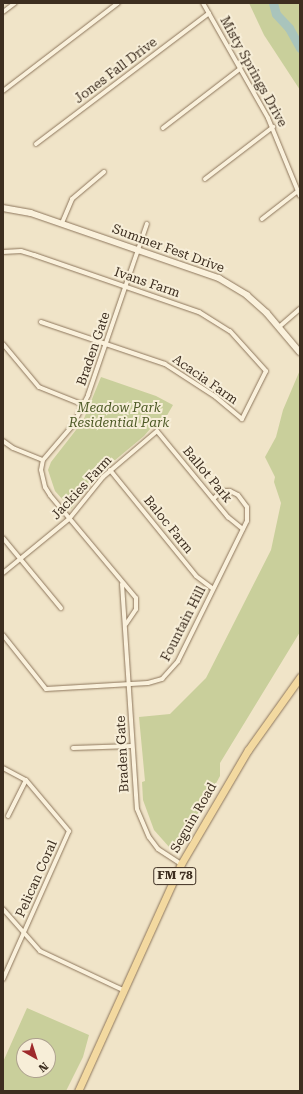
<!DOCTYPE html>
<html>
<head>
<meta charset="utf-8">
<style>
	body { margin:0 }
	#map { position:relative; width:303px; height:1094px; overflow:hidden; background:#f0e4c8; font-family:"Roboto Serif",serif }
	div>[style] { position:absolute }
	.green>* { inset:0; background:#c9cf9b }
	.river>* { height:9px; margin:-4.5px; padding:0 4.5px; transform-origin:4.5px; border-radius:4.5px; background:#a9c4bc }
	.roads { filter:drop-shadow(0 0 1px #8d765c) drop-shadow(0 0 1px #8d765c) }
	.minor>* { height:4px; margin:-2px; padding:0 2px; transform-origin:2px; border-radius:2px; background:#faf1dc }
	.tertiary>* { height:5.5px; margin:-2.75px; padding:0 2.75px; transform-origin:2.75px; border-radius:2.75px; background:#faf1dc }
	.primary>* { height:7px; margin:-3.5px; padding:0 3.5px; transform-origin:3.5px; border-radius:3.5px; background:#f3d9a0 }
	span { translate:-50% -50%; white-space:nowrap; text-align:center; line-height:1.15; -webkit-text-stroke:4px #f7eed8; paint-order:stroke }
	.shield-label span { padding:1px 3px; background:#f7eed8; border:1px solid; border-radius:3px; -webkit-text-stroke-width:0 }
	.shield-label { font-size:12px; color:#3d2e20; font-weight:700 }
	.street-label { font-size:13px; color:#3d2e20 }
	.park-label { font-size:13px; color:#4d5a26; font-style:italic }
	.frame { position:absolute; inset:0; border:4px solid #3d2e20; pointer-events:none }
	.north { position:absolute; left:16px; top:1038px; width:40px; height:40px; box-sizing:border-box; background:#f7eed8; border:1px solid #ada18e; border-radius:50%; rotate:141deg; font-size:11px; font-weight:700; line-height:16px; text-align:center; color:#3d2e20 }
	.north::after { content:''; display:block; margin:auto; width:14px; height:18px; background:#9e2a2b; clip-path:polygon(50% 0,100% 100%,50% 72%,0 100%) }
</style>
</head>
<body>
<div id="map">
	<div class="green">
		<i style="clip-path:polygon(249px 3px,300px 3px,300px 90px,264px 35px)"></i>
		<i style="clip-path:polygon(300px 370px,300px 632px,220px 763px,220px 776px,184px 842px,170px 848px,154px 830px,143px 800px,142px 782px,145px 781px,139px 717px,170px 714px,206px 678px,271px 550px,281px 503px,274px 482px,275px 477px,265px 457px,276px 437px,283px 410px)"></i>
		<i style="clip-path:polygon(101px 377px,156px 396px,173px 405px,162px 424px,156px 422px,144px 436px,96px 476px,71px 509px,55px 491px,48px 470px,51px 462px,83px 421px)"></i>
		<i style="clip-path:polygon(evenodd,27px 1008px,89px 1035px,83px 1057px,66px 1091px,3px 1091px,3px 1062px,27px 1008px,24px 1046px,48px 1046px,48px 1070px,24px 1070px,24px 1046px)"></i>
	</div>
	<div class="river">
		<i style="left:273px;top:3px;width:11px;rotate:75deg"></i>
		<i style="left:276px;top:14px;width:19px;rotate:47deg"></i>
		<i style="left:289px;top:28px;width:23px;rotate:61deg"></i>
	</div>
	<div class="roads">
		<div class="minor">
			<i style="left:203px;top:3px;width:132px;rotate:60.5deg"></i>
			<i style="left:268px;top:118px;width:84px;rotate:67.7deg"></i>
			<i style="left:3px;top:12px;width:15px;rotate:-37deg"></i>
			<i style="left:3px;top:91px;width:145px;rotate:-37.4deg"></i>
			<i style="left:163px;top:128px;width:97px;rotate:-37.5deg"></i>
			<i style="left:36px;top:144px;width:217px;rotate:-37.1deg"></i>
			<i style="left:205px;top:179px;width:86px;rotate:-37.4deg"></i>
			<i style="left:262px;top:219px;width:46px;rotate:-37.9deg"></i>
			<i style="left:62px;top:223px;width:26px;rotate:-67deg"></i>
			<i style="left:72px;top:199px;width:42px;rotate:-40.2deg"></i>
			<i style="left:3px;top:252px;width:18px;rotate:-3deg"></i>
			<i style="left:21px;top:251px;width:14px;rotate:17deg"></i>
			<i style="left:34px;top:255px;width:175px;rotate:19.1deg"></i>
			<i style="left:199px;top:312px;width:36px;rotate:32deg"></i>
			<i style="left:230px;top:331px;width:54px;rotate:48deg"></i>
			<i style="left:266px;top:371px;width:54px;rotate:116.6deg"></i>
			<i style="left:242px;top:419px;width:34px;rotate:-140deg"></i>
			<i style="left:216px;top:397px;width:61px;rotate:-147.1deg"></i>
			<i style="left:165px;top:364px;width:131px;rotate:-161.3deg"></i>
			<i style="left:279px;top:327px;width:28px;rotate:-41deg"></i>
			<i style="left:3px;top:344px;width:56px;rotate:50.1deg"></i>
			<i style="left:39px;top:387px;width:48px;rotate:21.8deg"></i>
			<i style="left:3px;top:441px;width:12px;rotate:35deg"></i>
			<i style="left:13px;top:448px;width:32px;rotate:22deg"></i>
			<i style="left:110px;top:470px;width:136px;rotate:50.9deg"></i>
			<i style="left:196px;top:576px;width:21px;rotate:37deg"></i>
			<i style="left:3px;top:538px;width:91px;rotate:50.4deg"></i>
			<i style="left:3px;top:573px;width:85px;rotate:-39.3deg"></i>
			<i style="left:69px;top:519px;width:54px;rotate:-51deg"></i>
			<i style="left:103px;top:477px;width:71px;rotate:-40.4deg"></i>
			<i style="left:157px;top:431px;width:112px;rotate:50.5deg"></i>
			<i style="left:228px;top:517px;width:19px;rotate:39deg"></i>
			<i style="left:122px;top:584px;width:225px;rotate:86.2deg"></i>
			<i style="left:137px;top:809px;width:30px;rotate:67deg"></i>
			<i style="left:149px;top:837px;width:15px;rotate:53deg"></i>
			<i style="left:158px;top:849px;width:27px;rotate:33deg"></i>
			<i style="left:126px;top:624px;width:18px;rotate:-56deg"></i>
			<i style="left:136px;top:609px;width:11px;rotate:-90deg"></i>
			<i style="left:136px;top:598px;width:134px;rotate:-129.9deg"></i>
			<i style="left:50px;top:495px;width:9px;rotate:-122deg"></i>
			<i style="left:45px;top:487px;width:17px;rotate:-103deg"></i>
			<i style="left:41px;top:470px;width:10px;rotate:-79deg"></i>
			<i style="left:43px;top:460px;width:46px;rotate:-49.4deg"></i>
			<i style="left:73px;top:425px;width:34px;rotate:-63deg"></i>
			<i style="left:88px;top:395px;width:181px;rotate:-71deg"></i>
			<i style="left:3px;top:635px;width:69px;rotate:51.5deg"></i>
			<i style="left:46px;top:689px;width:102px;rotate:-3.4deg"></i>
			<i style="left:148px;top:683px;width:15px;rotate:-16deg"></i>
			<i style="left:162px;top:679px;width:24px;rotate:-48deg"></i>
			<i style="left:178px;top:661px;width:156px;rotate:-63.8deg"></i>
			<i style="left:247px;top:521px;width:14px;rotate:-90deg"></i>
			<i style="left:247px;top:507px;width:15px;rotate:-127deg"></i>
			<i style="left:238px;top:495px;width:9px;rotate:-153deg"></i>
			<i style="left:230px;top:491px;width:8px;rotate:180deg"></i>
			<i style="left:222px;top:491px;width:12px;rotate:138deg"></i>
			<i style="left:73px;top:748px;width:59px;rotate:-1.9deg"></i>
			<i style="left:3px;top:768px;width:26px;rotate:28deg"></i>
			<i style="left:26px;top:780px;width:67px;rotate:49.9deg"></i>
			<i style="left:69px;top:831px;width:162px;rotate:114deg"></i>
			<i style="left:8px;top:816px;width:40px;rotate:-63.4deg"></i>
			<i style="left:3px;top:909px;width:56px;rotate:48.6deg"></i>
			<i style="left:40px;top:951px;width:92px;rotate:25.2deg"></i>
		</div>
		<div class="tertiary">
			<i style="left:3px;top:208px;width:28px;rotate:10deg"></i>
			<i style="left:31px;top:213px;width:199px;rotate:19.1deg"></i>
			<i style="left:219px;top:278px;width:33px;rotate:31deg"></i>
			<i style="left:247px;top:295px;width:27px;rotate:42deg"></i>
			<i style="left:267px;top:313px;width:51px;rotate:49.8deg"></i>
		</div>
		<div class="primary">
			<i style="left:78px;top:1091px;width:249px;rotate:-65.6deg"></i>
			<i style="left:181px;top:864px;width:132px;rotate:-59.6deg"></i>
			<i style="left:248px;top:750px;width:90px;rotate:-54.5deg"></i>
		</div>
	</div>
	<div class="shield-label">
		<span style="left:175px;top:876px">FM 78</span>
	</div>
	<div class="street-label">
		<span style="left:116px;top:71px;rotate:-37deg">Jones Fall Drive</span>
		<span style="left:253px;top:72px;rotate:61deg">Misty Springs Drive</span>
		<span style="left:168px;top:249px;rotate:20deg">Summer Fest Drive</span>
		<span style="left:147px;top:283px;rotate:19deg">Ivans Farm</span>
		<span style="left:94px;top:349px;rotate:-71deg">Braden Gate</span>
		<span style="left:205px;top:380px;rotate:35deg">Acacia Farm</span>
		<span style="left:207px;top:475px;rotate:50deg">Ballot Park</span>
		<span style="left:82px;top:488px;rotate:-47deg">Jackies Farm</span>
		<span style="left:168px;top:525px;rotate:51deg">Baloc Farm</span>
		<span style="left:184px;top:624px;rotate:-63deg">Fountain Hill</span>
		<span style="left:123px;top:754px;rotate:-93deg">Braden Gate</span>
		<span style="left:194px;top:818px;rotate:-60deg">Seguin Road</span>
		<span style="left:37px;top:879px;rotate:-66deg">Pelican Coral</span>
	</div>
	<div class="park-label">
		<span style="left:119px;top:416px">Meadow Park<br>Residential Park</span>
	</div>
	<div class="frame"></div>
	<div class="north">N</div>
</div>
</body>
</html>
